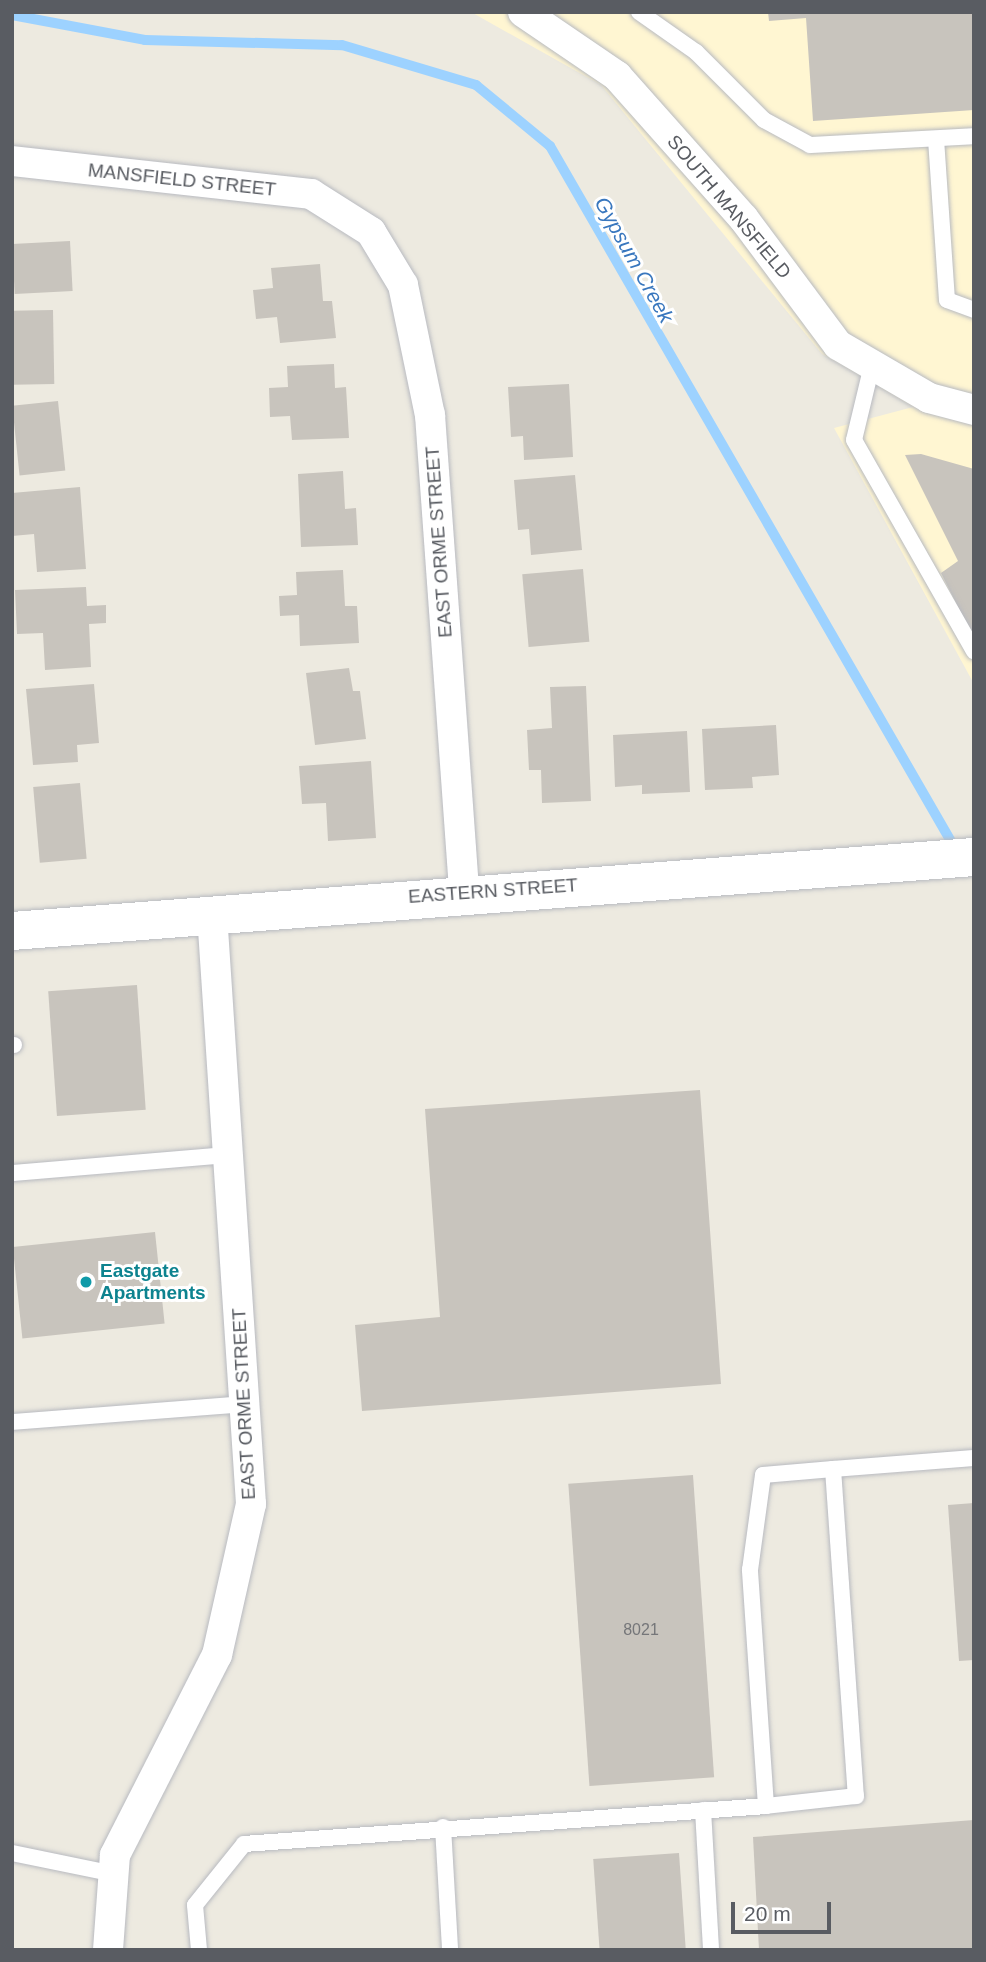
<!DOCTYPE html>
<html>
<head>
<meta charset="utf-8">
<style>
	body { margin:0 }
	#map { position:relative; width:986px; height:1962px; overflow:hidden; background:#edeae0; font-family:Helvetica,sans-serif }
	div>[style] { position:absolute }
	.commercial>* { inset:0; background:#fff6d2 }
	.stream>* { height:10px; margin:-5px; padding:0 5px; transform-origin:5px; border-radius:5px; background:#9dd2ff }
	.building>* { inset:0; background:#c8c4bd; transform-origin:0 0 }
	.roads { filter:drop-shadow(0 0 2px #b8bac0) drop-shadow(0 0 2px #b8bac0) }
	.service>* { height:16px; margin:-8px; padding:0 8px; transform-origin:8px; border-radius:8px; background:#fff }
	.minor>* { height:30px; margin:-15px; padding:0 15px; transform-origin:15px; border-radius:15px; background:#fff }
	.tertiary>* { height:38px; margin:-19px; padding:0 19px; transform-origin:19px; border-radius:19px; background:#fff }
	.dots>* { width:19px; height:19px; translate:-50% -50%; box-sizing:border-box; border:4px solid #fff; border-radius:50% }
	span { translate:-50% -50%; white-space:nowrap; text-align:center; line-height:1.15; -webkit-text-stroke:6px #fff; paint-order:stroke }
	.number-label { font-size:16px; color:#757679 }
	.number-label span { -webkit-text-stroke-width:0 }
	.street-label { font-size:19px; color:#595c62 }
	.culture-label { font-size:19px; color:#0d838f; font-weight:700 }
	.left { translate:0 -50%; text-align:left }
	.water-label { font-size:21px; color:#3977be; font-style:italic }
	.frame { position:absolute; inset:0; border:14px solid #595c62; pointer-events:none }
	.scale { position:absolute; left:731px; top:1902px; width:100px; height:32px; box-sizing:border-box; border:4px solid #595c62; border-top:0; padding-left:9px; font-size:21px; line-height:24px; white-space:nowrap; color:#595c62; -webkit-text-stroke:5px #fff; paint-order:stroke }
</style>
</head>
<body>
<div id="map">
	<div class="commercial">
		<i style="clip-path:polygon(471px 12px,974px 12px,974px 684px,834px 428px,913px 407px,822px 354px,601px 85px)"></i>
	</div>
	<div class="stream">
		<i style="left:12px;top:15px;width:135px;rotate:10.6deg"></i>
		<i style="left:145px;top:40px;width:197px;rotate:1.5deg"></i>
		<i style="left:342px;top:45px;width:140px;rotate:16.6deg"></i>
		<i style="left:476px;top:85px;width:96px;rotate:39.5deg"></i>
		<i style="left:550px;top:146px;width:813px;rotate:60.03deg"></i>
	</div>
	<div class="building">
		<i style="clip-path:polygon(768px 12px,974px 12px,974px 110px,813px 121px,806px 18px,769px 21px)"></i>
		<i style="left:70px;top:241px;width:50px;height:58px;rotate:87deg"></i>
		<i style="clip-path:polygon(320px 264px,323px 301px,332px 301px,336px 338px,280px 343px,277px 317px,256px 319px,253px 290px,273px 288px,271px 268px)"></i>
		<i style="left:53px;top:310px;width:74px;height:41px;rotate:89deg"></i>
		<i style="clip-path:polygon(334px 364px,335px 388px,346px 387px,349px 438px,292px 440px,290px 416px,270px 417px,269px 388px,288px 387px,287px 366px)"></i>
		<i style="clip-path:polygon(569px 384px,573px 457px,524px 460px,523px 436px,511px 437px,508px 387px)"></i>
		<i style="left:58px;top:401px;width:70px;height:46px;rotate:84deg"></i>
		<i style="clip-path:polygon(921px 454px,974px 469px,974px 639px,941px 573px,958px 561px,905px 455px)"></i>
		<i style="clip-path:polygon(343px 471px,345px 509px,356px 508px,358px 545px,301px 547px,298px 474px)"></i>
		<i style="clip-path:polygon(575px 475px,582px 550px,531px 555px,529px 529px,518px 530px,514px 480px)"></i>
		<i style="clip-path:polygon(80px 487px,86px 569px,37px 572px,34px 534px,12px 536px,12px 493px)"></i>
		<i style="left:583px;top:569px;width:73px;height:61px;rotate:85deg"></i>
		<i style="clip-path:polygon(343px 570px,345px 606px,357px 606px,359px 643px,300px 646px,299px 615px,280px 616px,279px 596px,297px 595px,296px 572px)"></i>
		<i style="clip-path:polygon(86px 587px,87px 606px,106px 605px,106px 623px,89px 624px,91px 667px,45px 670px,43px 633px,17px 634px,15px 590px)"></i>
		<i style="clip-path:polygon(349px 668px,353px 691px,360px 691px,366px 739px,315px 745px,306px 673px)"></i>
		<i style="clip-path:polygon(94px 684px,99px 743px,77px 745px,78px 762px,33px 765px,26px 689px)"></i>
		<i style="clip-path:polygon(586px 686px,591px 801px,542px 803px,541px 770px,529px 770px,527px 730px,552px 728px,550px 687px)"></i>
		<i style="clip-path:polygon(776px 725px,779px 775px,752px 777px,753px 788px,705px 790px,702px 729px)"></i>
		<i style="clip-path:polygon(687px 731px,690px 792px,642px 794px,642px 785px,615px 787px,613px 735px)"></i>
		<i style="clip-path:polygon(371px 761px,376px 838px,328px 841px,326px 803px,302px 804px,299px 766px)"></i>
		<i style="left:80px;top:783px;width:76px;height:47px;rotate:85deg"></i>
		<i style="left:137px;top:985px;width:125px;height:89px;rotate:86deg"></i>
		<i style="clip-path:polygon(700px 1090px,721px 1384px,362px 1411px,355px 1325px,440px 1317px,425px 1109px)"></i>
		<i style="left:155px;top:1232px;width:92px;height:143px;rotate:84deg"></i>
		<i style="left:693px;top:1475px;width:303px;height:125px;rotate:86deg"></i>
		<i style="clip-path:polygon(974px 1503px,974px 1660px,959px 1661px,948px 1505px)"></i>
		<i style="clip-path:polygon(974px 1820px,974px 1950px,759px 1950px,753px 1837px)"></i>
		<i style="left:679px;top:1853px;width:97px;height:86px;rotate:86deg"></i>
	</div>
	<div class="roads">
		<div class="service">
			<i style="left:639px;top:12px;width:70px;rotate:35.1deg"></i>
			<i style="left:696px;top:52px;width:96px;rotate:45deg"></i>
			<i style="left:764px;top:120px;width:52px;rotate:28.5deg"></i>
			<i style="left:810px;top:145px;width:164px;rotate:-3.1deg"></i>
			<i style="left:936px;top:139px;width:161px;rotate:86.1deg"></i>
			<i style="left:947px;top:300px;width:29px;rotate:20deg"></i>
			<i style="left:872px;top:365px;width:77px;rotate:103.5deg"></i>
			<i style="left:854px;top:440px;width:243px;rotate:60.4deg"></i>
			<i style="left:12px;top:1045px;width:2px"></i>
			<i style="left:12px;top:1173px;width:217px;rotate:-4.8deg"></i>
			<i style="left:12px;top:1422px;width:233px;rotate:-4.4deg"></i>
			<i style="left:833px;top:1469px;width:328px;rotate:86deg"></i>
			<i style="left:856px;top:1796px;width:91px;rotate:173.7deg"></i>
			<i style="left:766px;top:1806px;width:237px;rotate:-93.9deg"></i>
			<i style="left:750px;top:1570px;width:96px;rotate:-82.2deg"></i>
			<i style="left:763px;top:1475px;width:70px;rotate:-4.9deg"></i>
			<i style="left:833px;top:1469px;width:141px;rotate:-4.5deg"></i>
			<i style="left:703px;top:1810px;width:140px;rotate:86.7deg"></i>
			<i style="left:443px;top:1827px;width:123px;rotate:86.7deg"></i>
			<i style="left:12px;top:1853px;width:104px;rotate:11.6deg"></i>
			<i style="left:199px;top:1950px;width:45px;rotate:-95.1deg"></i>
			<i style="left:195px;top:1905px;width:78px;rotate:-51.2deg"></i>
			<i style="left:244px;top:1844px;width:523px;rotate:-4.16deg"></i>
		</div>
		<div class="minor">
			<i style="left:523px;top:12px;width:114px;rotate:34.2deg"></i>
			<i style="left:617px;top:76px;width:191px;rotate:48.4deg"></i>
			<i style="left:744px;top:219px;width:157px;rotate:53.3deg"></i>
			<i style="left:838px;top:345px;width:105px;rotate:30.2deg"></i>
			<i style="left:929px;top:398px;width:47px;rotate:14.9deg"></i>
			<i style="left:12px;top:161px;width:301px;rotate:6.3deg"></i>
			<i style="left:311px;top:194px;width:71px;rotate:32.3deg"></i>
			<i style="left:371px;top:232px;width:62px;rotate:58.9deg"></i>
			<i style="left:403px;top:285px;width:133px;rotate:78.3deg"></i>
			<i style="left:430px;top:415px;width:479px;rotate:85.9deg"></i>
			<i style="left:108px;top:1950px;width:95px;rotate:-85.8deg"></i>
			<i style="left:115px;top:1855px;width:225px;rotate:-63deg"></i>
			<i style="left:217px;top:1655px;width:155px;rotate:-77.3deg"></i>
			<i style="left:251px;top:1504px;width:591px;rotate:-93.78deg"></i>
		</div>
		<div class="tertiary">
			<i style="left:12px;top:931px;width:965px;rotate:-4.4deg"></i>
		</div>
	</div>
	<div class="dots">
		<i style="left:86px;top:1282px;background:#0f9aa8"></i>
	</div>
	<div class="number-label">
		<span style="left:641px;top:1630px">8021</span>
	</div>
	<div class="street-label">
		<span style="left:182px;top:180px;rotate:6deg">MANSFIELD STREET</span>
		<span style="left:729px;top:207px;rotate:50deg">SOUTH MANSFIELD</span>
		<span style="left:439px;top:542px;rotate:-94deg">EAST ORME STREET</span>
		<span style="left:493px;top:891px;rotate:-4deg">EASTERN STREET</span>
		<span style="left:244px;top:1404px;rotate:-93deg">EAST ORME STREET</span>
	</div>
	<div class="culture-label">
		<span class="left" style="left:100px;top:1282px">Eastgate<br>Apartments</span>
	</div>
	<div class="water-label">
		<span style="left:634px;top:260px;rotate:61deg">Gypsum Creek</span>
	</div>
	<div class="frame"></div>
	<div class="scale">20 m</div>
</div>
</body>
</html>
